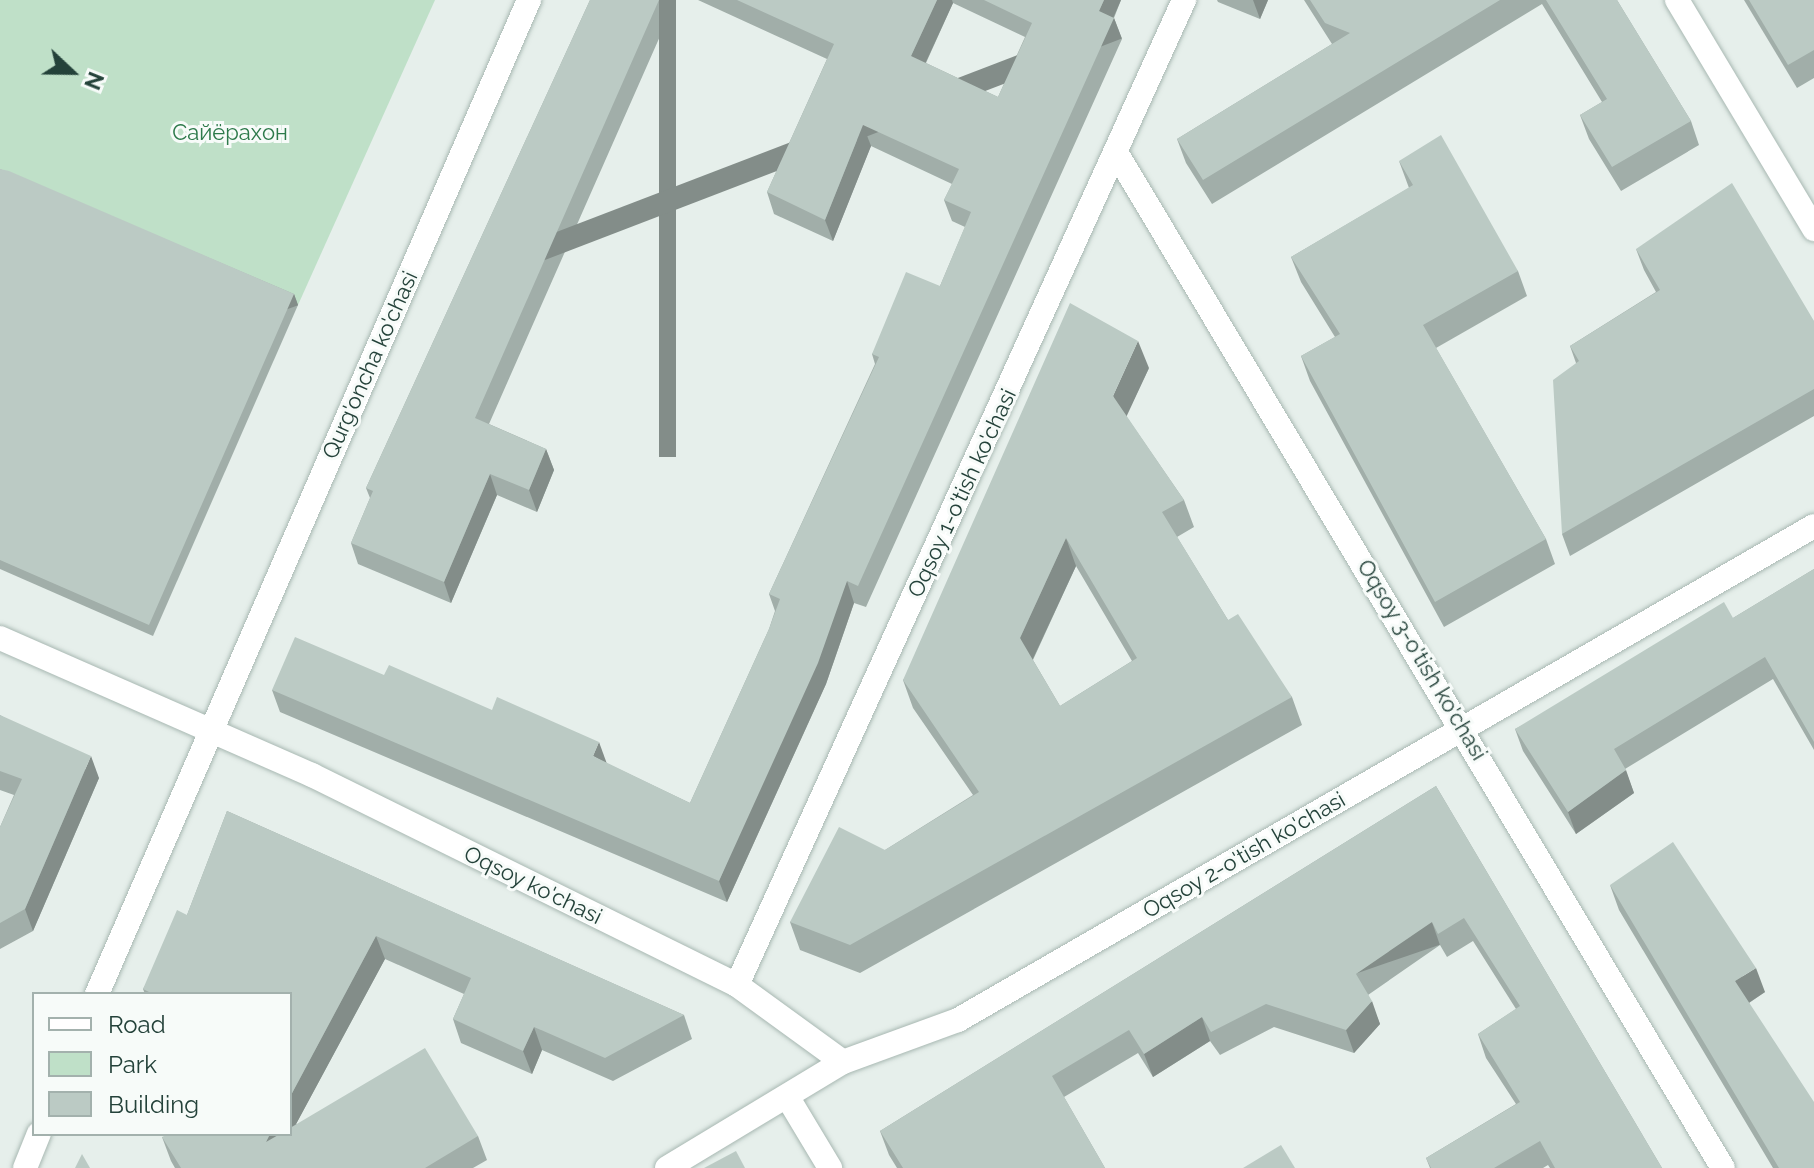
<!DOCTYPE html>
<html>
<head>
<meta charset="utf-8">
<style>
	body { margin:0 }
	#map { position:relative; width:1814px; height:1168px; overflow:hidden; background:#e6efeb; font-family:Raleway,sans-serif }
	div>[style] { position:absolute }
	.green>* { inset:0; background:#bfe0c8 }
	.roads { filter:drop-shadow(0 0 2px #a8b8b2) drop-shadow(0 0 2px #a8b8b2) }
	.minor>* { height:24px; margin:-12px; padding:0 12px; transform-origin:12px; border-radius:12px; background:#fff }
	.wall>* { inset:0; background:#a1aea9 }
	.shaded-wall>* { inset:0; background:#838d89; transform-origin:0 0 }
	.building>* { inset:0; background:#bbcac4 }
	span { translate:-50% -50%; white-space:nowrap; text-align:center; line-height:1.15; -webkit-text-stroke:6px #f7fbf9; paint-order:stroke }
	.park-label { font-size:22px; color:#2d7a4b }
	.street-label { font-size:22px; color:#24423a }
	.legend { position:absolute; left:32px; top:992px; width:260px; height:144px; box-sizing:border-box; background:#f7fbf9; border:2px solid #a3b1ad; margin:0; padding:10px 14px; list-style:none; font-size:24px; color:#24423a }
	.legend li { display:flex; align-items:center; gap:16px; height:40px }
	.legend b { width:40px; border:2px solid #a3b1ad }
	.north { position:absolute; left:32px; top:32px; width:80px; height:80px; -webkit-text-stroke:6px #f7fbf9; paint-order:stroke; rotate:112deg; font-size:22px; font-weight:700; line-height:32px; text-align:center; color:#24423a }
	.north::after { content:''; display:block; margin:auto; width:28px; height:36px; background:#24423a; clip-path:polygon(50% 0,100% 100%,50% 72%,0 100%) }
</style>
</head>
<body>
<div id="map">
	<div class="green">
		<i style="clip-path:polygon(0 0,435px 0,298px 305px,0 178px)"></i>
	</div>
	<div class="roads">
		<div class="minor">
			<i style="left:1677px;top:0;width:267px;rotate:59.1deg"></i>
			<i style="left:1117px;top:154px;width:1181px;rotate:59.14deg"></i>
			<i style="left:0;top:638px;width:341px;rotate:23.7deg"></i>
			<i style="left:312px;top:775px;width:474px;rotate:26.3deg"></i>
			<i style="left:737px;top:985px;width:131px;rotate:36deg"></i>
			<i style="left:737px;top:985px;width:1082px;rotate:-65.59deg"></i>
			<i style="left:97px;top:994px;width:1084px;rotate:-66.51deg"></i>
			<i style="left:788px;top:1098px;width:82px;rotate:59deg"></i>
			<i style="left:25px;top:1168px;width:37px;rotate:-68deg"></i>
			<i style="left:667px;top:1168px;width:205px;rotate:-31.1deg"></i>
			<i style="left:843px;top:1062px;width:122px;rotate:-20.1deg"></i>
			<i style="left:958px;top:1020px;width:988px;rotate:-29.99deg"></i>
		</div>
	</div>
	<div class="wall">
		<i style="clip-path:polygon(590px 0,676px 0,489px 424px,546px 449px,554px 470px,537px 512px,497px 495px,451px 603px,358px 564px,351px 543px,370px 498px,366px 488px)"></i>
		<i style="clip-path:polygon(evenodd,698px 0,1121px 0,1114px 18px,1122px 39px,866px 607px,854px 603px,826px 684px,727px 902px,280px 712px,272px 690px,384px 675px,606px 763px,690px 803px,769px 629px,775px 611px,769px 594px,875px 364px,872px 354px,940px 286px,965px 227px,952px 221px,944px 200px,952px 184px,871px 146px,833px 241px,774px 214px,767px 192px,827px 59px,698px 0,953px 3px,1025px 37px,998px 97px,926px 63px,953px 3px)"></i>
		<i style="clip-path:polygon(1217px 0,1268px 0,1260px 19px,1218px 2px)"></i>
		<i style="clip-path:polygon(1304px 0,1617px 0,1691px 121px,1699px 145px,1621px 191px,1589px 139px,1580px 115px,1602px 102px,1542px 4px,1212px 204px,1186px 163px,1177px 139px,1332px 44px)"></i>
		<i style="clip-path:polygon(1744px 0,1814px 0,1814px 78px,1797px 88px)"></i>
		<i style="clip-path:polygon(1399px 161px,1518px 271px,1527px 296px,1436px 348px,1546px 539px,1555px 564px,1444px 627px,1310px 381px,1301px 356px,1335px 337px,1301px 282px,1291px 257px,1409px 188px)"></i>
		<i style="clip-path:polygon(0 169px,294px 294px,298px 305px,153px 636px,0 569px)"></i>
		<i style="clip-path:polygon(1636px 249px,1814px 321px,1814px 416px,1570px 556px,1562px 534px,1576px 363px,1570px 346px,1656px 292px,1644px 270px)"></i>
		<i style="clip-path:polygon(evenodd,1149px 368px,1126px 416px,1184px 500px,1194px 527px,1177px 537px,1228px 620px,1292px 697px,1302px 725px,860px 973px,800px 950px,790px 922px,885px 850px,973px 795px,913px 708px,903px 680px,1149px 368px,1076px 566px,1132px 661px,1060px 706px,1033px 660px,1076px 566px)"></i>
		<i style="clip-path:polygon(1814px 569px,1814px 750px,1773px 679px,1625px 769px,1634px 793px,1576px 834px,1523px 751px,1515px 729px,1733px 618px)"></i>
		<i style="clip-path:polygon(0 715px,99px 778px,33px 931px,0 949px,0 827px,14px 795px,0 790px)"></i>
		<i style="clip-path:polygon(1436px 786px,1662px 1168px,1550px 1168px,1548px 1165px,1543px 1168px,1430px 1168px,1426px 1158px,1516px 1104px,1486px 1058px,1478px 1034px,1516px 1009px,1473px 941px,1447px 957px,1440px 945px,1368px 995px,1380px 1024px,1354px 1053px,1274px 1027px,1220px 1055px,1210px 1041px,1153px 1077px,1138px 1053px,1064px 1097px,1105px 1168px,897px 1168px,889px 1155px,880px 1131px)"></i>
		<i style="clip-path:polygon(227px 811px,684px 1015px,692px 1039px,613px 1081px,542px 1050px,532px 1074px,461px 1043px,453px 1019px,464px 994px,385px 959px,296px 1124px,478px 1136px,487px 1160px,473px 1168px,175px 1168px,171px 1161px,162px 1137px,290px 1134px,290px 994px,145px 994px,143px 989px,187px 915px)"></i>
		<i style="clip-path:polygon(1610px 885px,1765px 992px,1749px 1003px,1814px 1168px,1773px 1168px,1619px 910px)"></i>
	</div>
	<div class="shaded-wall">
		<i style="left:659px;top:0;width:17px;height:457px"></i>
		<i style="clip-path:polygon(937px 0,952px 0,953px 3px,919px 77px,911px 56px)"></i>
		<i style="clip-path:polygon(1104px 0,1121px 0,1107px 32px,1099px 11px)"></i>
		<i style="clip-path:polygon(1253px 0,1268px 0,1260px 19px)"></i>
		<i style="left:1114px;top:18px;width:22px;height:623px;rotate:69deg"></i>
		<i style="clip-path:polygon(863px 125px,871px 146px,833px 241px,825px 220px)"></i>
		<i style="left:294px;top:294px;width:12px;height:361px;rotate:70deg"></i>
		<i style="clip-path:polygon(1138px 341px,1149px 368px,1123px 424px,1113px 396px)"></i>
		<i style="clip-path:polygon(546px 449px,554px 470px,537px 512px,529px 490px)"></i>
		<i style="clip-path:polygon(490px 474px,497px 495px,451px 603px,444px 582px)"></i>
		<i style="clip-path:polygon(1066px 538px,1076px 566px,1030px 665px,1020px 638px)"></i>
		<i style="clip-path:polygon(847px 581px,854px 603px,826px 684px,727px 902px,719px 881px)"></i>
		<i style="clip-path:polygon(599px 742px,607px 764px,593px 756px)"></i>
		<i style="clip-path:polygon(91px 756px,99px 778px,33px 931px,25px 909px)"></i>
		<i style="clip-path:polygon(1626px 770px,1634px 793px,1576px 834px,1568px 812px)"></i>
		<i style="left:1432px;top:922px;width:24px;height:92px;rotate:71deg"></i>
		<i style="clip-path:polygon(376px 936px,385px 959px,274px 1165px,266px 1142px,270px 1134px,290px 1134px,290px 1097px)"></i>
		<i style="clip-path:polygon(1756px 968px,1765px 992px,1744px 1006px,1735px 981px)"></i>
		<i style="clip-path:polygon(1372px 1001px,1380px 1024px,1354px 1053px,1346px 1030px)"></i>
		<i style="clip-path:polygon(1202px 1017px,1210px 1041px,1153px 1077px,1144px 1054px)"></i>
		<i style="clip-path:polygon(534px 1027px,542px 1050px,532px 1074px,523px 1051px)"></i>
	</div>
	<div class="building">
		<i style="clip-path:polygon(590px 0,659px 0,475px 418px,546px 449px,529px 490px,490px 474px,444px 582px,351px 543px,373px 491px,366px 488px)"></i>
		<i style="clip-path:polygon(737px 0,937px 0,911px 56px,998px 97px,1032px 23px,984px 0,1104px 0,1099px 11px,1114px 18px,858px 586px,847px 581px,818px 663px,719px 881px,272px 690px,295px 637px,384px 675px,389px 665px,492px 710px,497px 697px,599px 742px,593px 756px,690px 803px,769px 629px,780px 599px,769px 594px,879px 357px,872px 354px,906px 272px,940px 286px,971px 212px,944px 200px,959px 169px,863px 125px,825px 220px,767px 192px,834px 44px)"></i>
		<i style="clip-path:polygon(1310px 0,1500px 0,1203px 180px,1177px 139px,1350px 33px,1325px 23px)"></i>
		<i style="clip-path:polygon(1546px 0,1617px 0,1691px 121px,1612px 167px,1580px 115px,1607px 99px)"></i>
		<i style="clip-path:polygon(1749px 0,1814px 0,1814px 50px,1788px 65px)"></i>
		<i style="clip-path:polygon(1441px 135px,1518px 271px,1423px 325px,1546px 539px,1435px 602px,1301px 356px,1340px 334px,1291px 257px,1413px 185px,1399px 161px)"></i>
		<i style="clip-path:polygon(0 169px,9px 171px,294px 294px,149px 625px,0 560px)"></i>
		<i style="clip-path:polygon(1732px 183px,1814px 321px,1814px 389px,1562px 534px,1553px 380px,1579px 361px,1570px 346px,1660px 290px,1636px 249px)"></i>
		<i style="clip-path:polygon(evenodd,1070px 303px,1138px 341px,1113px 396px,1184px 500px,1162px 512px,1228px 620px,1238px 614px,1292px 697px,850px 945px,790px 922px,839px 827px,885px 850px,979px 792px,903px 680px,1070px 303px,1066px 538px,1137px 658px,1060px 706px,1020px 638px,1066px 538px)"></i>
		<i style="clip-path:polygon(1814px 569px,1814px 742px,1765px 657px,1614px 749px,1626px 770px,1568px 812px,1515px 729px,1724px 602px,1733px 618px)"></i>
		<i style="clip-path:polygon(0 715px,91px 756px,25px 909px,0 923px,0 827px,22px 779px,0 771px)"></i>
		<i style="clip-path:polygon(1436px 786px,1662px 1168px,1555px 1168px,1540px 1141px,1494px 1168px,1431px 1168px,1426px 1158px,1520px 1102px,1478px 1034px,1520px 1006px,1464px 918px,1438px 934px,1432px 922px,1356px 974px,1372px 1001px,1346px 1030px,1266px 1004px,1211px 1032px,1202px 1017px,1144px 1054px,1129px 1030px,1052px 1076px,1105px 1168px,903px 1168px,880px 1131px)"></i>
		<i style="clip-path:polygon(227px 811px,684px 1015px,605px 1058px,534px 1027px,523px 1051px,453px 1019px,471px 978px,376px 936px,290px 1097px,290px 994px,153px 994px,143px 989px,177px 910px,187px 915px)"></i>
		<i style="clip-path:polygon(1673px 842px,1756px 968px,1735px 981px,1814px 1102px,1814px 1168px,1779px 1168px,1610px 885px)"></i>
		<i style="clip-path:polygon(425px 1048px,478px 1136px,425px 1168px,181px 1168px,162px 1137px,168px 1134px,270px 1134px,266px 1142px,280px 1134px,290px 1134px,290px 1128px)"></i>
		<i style="clip-path:polygon(1281px 1145px,1295px 1168px,1243px 1168px)"></i>
		<i style="clip-path:polygon(736px 1151px,745px 1168px,704px 1168px)"></i>
		<i style="clip-path:polygon(82px 1154px,90px 1168px,75px 1168px)"></i>
	</div>
	<div class="park-label">
		<span style="left:230px;top:133px">Сайёрахон</span>
	</div>
	<div class="street-label">
		<span style="left:370px;top:365px;rotate:-66deg">Qurg'oncha ko'chasi</span>
		<span style="left:962px;top:493px;rotate:-65deg">Oqsoy 1-o'tish ko'chasi</span>
		<span style="left:1422px;top:660px;rotate:59deg">Oqsoy 3-o'tish ko'chasi</span>
		<span style="left:1244px;top:855px;rotate:-30deg">Oqsoy 2-o'tish ko'chasi</span>
		<span style="left:533px;top:885px;rotate:26deg">Oqsoy ko'chasi</span>
	</div>
	<ul class="legend">
	<li><b style="height:10px;background:#fff"></b>Road</li>
	<li><b style="height:22px;background:#bfe0c8"></b>Park</li>
	<li><b style="height:22px;background:#bbcac4"></b>Building</li>
	</ul>
	<div class="north">N</div>
</div>
</body>
</html>
